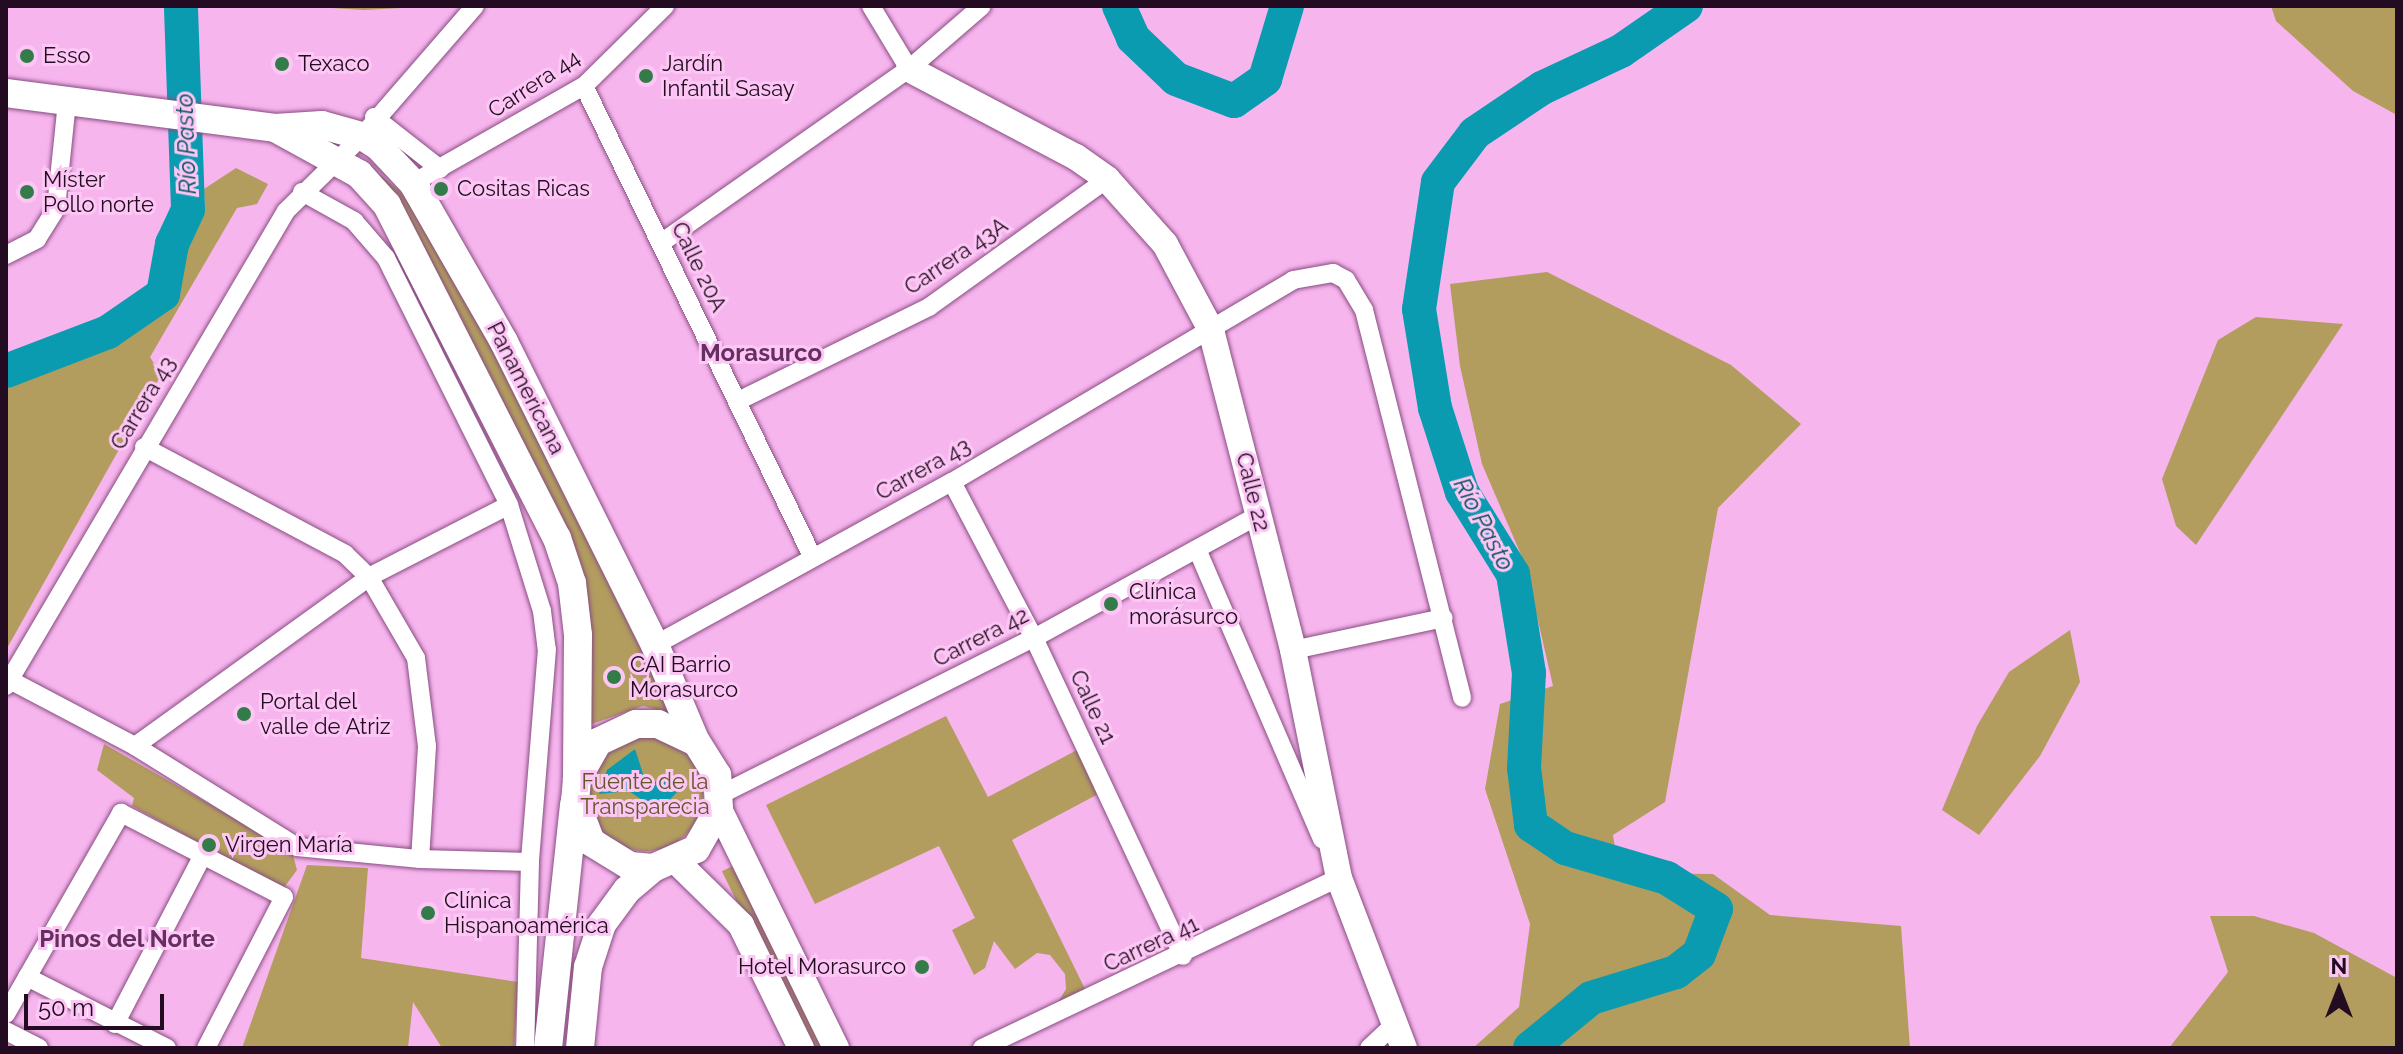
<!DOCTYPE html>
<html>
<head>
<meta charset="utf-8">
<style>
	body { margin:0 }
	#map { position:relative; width:2403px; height:1054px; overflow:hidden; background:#f7b5ee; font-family:Raleway,sans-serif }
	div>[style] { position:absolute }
	.green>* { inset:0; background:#b29d5e; transform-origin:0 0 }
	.round { border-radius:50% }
	.water>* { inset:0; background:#0b9bb0 }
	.river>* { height:34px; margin:-17px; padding:0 17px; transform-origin:17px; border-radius:17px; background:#0b9bb0 }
	.roads { filter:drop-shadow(0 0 2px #884d81) drop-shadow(0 0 2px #884d81) }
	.street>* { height:18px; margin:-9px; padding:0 9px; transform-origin:9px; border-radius:9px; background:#fff }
	.secondary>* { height:26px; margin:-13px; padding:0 13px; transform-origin:13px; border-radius:13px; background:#fff }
	.primary>* { height:28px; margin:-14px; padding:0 14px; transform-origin:14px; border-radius:14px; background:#fff }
	.dots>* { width:22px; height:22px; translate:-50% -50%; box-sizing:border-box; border:4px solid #fdc7f5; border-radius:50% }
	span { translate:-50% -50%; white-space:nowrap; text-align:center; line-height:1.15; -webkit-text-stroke:6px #fdc7f5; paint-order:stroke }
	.poi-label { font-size:22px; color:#230c21 }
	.left { translate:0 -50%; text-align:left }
	.right { translate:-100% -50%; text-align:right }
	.street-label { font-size:22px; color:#230c21 }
	.park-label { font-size:22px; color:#655629 }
	.water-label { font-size:24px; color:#06505b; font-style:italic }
	.neighbourhood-label { font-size:24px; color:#662e61; font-weight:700 }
	.frame { position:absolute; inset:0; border:8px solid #230c21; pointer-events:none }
	.north { position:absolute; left:2299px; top:950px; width:80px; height:80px; -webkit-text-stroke:6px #fdc7f5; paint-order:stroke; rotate:0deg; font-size:22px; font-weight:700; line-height:32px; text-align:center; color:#230c21 }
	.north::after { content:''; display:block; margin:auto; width:28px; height:36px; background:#230c21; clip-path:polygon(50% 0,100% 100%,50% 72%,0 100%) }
	.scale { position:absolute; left:24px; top:994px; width:140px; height:36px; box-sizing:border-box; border:4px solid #230c21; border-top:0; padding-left:10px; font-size:24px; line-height:28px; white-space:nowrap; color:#230c21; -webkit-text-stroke:6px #fdc7f5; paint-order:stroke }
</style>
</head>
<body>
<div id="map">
	<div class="green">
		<i style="clip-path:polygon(300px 6px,438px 6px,364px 10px)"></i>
		<i style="clip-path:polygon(2271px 6px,2397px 6px,2397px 115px,2353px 91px,2276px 21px)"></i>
		<i style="clip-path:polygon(236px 168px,268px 184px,257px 204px,237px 208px,150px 357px,161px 375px,6px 650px,6px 389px,117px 344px,176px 302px,188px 243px,205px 208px,204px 189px)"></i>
		<i style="clip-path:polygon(379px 174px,400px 191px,445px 254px,673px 714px,643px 706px,586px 726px,588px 650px,463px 330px)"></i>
		<i style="clip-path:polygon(1547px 272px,1731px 365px,1801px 424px,1718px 508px,1665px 802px,1613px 835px,1619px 873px,1713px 874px,1770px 915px,1901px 926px,1910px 1048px,1473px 1048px,1519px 1007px,1530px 924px,1485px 789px,1500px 704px,1553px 686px,1525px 564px,1482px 464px,1460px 366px,1450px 284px)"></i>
		<i style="clip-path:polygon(2256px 317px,2343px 324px,2196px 545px,2176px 526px,2162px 479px,2218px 340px)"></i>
		<i style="clip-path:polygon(2070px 630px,2080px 682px,2040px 756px,1979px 835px,1942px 810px,1977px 726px,2009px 672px)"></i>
		<i style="clip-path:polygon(946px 716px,988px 797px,1079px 749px,1102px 792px,1012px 840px,1085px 989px,1057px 1004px,1066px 989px,1065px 974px,1050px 955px,1037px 953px,1015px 969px,994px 941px,985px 968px,974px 975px,952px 930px,975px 918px,939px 846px,815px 904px,766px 805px)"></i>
		<i class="round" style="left:589px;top:737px;width:114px;height:114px"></i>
		<i style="clip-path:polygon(104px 744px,292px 851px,297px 870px,283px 889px,132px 806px,134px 798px,97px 770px)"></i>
		<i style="left:739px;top:863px;width:207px;height:19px;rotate:64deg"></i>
		<i style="clip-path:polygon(307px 865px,368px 868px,361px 958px,518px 982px,514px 1048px,442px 1048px,413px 1002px,408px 1048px,242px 1048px)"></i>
		<i style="clip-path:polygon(2210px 916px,2254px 916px,2314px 933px,2397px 978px,2397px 1048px,2169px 1048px,2228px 972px)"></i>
	</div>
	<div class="water">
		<i style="clip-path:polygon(635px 749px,646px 783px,681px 777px,678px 791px,659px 811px,643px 812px,642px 800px,629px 791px,599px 794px,607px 770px)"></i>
	</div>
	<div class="river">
		<i style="left:1119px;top:6px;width:35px;rotate:66deg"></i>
		<i style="left:1133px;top:38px;width:59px;rotate:43.6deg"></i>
		<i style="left:1176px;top:79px;width:62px;rotate:20.8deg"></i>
		<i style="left:1234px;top:101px;width:38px;rotate:-35deg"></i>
		<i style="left:1265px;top:79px;width:76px;rotate:-73.2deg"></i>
		<i style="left:6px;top:371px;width:109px;rotate:-20.9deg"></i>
		<i style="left:108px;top:332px;width:67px;rotate:-34.6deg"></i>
		<i style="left:163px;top:294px;width:51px;rotate:-79.8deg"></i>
		<i style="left:172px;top:244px;width:38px;rotate:-65deg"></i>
		<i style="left:188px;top:209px;width:203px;rotate:-92deg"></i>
		<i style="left:1530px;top:1048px;width:79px;rotate:-39.3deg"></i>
		<i style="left:1591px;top:998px;width:89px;rotate:-17deg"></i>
		<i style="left:1676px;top:972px;width:29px;rotate:-38deg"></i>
		<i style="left:1699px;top:954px;width:48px;rotate:-69.3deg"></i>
		<i style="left:1716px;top:909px;width:58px;rotate:-147.7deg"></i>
		<i style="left:1667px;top:878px;width:106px;rotate:-163.6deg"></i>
		<i style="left:1565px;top:848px;width:41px;rotate:-145.9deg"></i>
		<i style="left:1531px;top:825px;width:57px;rotate:-97deg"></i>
		<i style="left:1524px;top:768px;width:95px;rotate:-87deg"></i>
		<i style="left:1529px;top:673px;width:100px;rotate:-99.2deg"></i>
		<i style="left:1513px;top:574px;width:97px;rotate:-121.9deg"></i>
		<i style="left:1462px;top:492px;width:88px;rotate:-107.8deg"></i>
		<i style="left:1435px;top:408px;width:100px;rotate:-99.2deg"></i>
		<i style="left:1419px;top:309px;width:128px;rotate:-81.5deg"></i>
		<i style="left:1438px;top:182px;width:61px;rotate:-52.9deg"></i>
		<i style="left:1475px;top:133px;width:81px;rotate:-33.9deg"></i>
		<i style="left:1542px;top:88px;width:87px;rotate:-25.1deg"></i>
		<i style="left:1621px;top:51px;width:79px;rotate:-34.7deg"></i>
	</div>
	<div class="roads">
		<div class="street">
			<i style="left:871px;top:6px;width:74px;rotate:58.9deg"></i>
			<i style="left:584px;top:86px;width:522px;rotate:64.12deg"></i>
			<i style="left:374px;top:117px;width:84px;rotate:38.2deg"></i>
			<i style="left:413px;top:183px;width:197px;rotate:-29.6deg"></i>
			<i style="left:584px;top:86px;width:114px;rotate:-44.6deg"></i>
			<i style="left:302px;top:192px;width:60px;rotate:29.1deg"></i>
			<i style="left:354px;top:221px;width:49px;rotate:49.1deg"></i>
			<i style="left:386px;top:258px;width:276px;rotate:63.5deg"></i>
			<i style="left:509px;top:505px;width:111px;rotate:72.7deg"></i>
			<i style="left:542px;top:611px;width:38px;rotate:83deg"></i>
			<i style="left:547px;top:649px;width:214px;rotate:94.6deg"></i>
			<i style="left:530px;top:862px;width:186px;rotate:91.5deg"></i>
			<i style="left:661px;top:243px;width:303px;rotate:-35.1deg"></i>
			<i style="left:909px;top:69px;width:96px;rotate:-40.8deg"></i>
			<i style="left:6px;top:255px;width:35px;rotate:-27deg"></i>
			<i style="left:37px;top:239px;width:36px;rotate:-58deg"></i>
			<i style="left:56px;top:208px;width:108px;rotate:-84.1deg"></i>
			<i style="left:738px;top:401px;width:213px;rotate:-26.2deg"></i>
			<i style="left:929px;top:307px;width:219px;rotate:-35.7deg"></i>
			<i style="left:144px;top:447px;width:228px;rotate:28deg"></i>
			<i style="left:345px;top:554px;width:33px;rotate:44deg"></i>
			<i style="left:369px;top:577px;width:94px;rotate:59.9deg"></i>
			<i style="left:416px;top:658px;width:89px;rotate:82.9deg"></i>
			<i style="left:427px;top:746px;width:113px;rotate:93.5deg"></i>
			<i style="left:952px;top:482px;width:176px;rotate:62.3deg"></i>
			<i style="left:1034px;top:638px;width:351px;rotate:64.9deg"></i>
			<i style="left:1197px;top:549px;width:316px;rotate:66.7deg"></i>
			<i style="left:655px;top:645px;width:339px;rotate:-28.8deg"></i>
			<i style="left:952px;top:482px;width:396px;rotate:-30.6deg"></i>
			<i style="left:1293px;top:280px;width:41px;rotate:-9.9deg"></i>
			<i style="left:1333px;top:273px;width:15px;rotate:28deg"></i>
			<i style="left:1346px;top:280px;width:35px;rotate:59deg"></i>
			<i style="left:1364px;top:310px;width:400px;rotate:75.8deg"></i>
			<i style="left:1293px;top:650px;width:154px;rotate:-12deg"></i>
			<i style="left:6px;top:678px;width:146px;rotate:27.8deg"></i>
			<i style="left:135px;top:746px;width:191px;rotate:31.9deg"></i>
			<i style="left:297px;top:847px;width:124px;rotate:5.6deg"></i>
			<i style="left:420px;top:859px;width:110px;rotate:1.6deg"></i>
			<i style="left:6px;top:686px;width:551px;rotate:-59.48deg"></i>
			<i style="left:286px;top:211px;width:107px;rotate:-44.6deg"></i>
			<i style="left:362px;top:136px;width:172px;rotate:-49deg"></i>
			<i style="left:135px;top:746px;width:289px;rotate:-35.8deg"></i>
			<i style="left:369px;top:577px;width:157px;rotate:-27.2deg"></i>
			<i style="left:720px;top:795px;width:351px;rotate:-26.6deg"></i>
			<i style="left:1034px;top:638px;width:256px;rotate:-28.7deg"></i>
			<i style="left:27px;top:977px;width:157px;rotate:26.9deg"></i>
			<i style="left:6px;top:1014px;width:232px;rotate:-60.2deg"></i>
			<i style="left:121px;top:813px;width:183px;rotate:27.3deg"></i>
			<i style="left:284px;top:897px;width:170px;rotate:117.3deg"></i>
			<i style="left:115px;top:1024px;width:191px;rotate:-62.5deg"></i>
			<i style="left:6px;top:1031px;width:37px;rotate:27deg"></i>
			<i style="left:982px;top:1048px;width:395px;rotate:-25.5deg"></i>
			<i style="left:1339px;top:878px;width:9px;rotate:-117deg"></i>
			<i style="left:1369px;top:1048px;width:38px;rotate:-43deg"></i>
		</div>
		<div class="secondary">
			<i style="left:909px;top:69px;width:189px;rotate:27.8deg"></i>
			<i style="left:1076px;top:157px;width:38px;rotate:35deg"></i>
			<i style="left:1107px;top:179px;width:87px;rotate:48.3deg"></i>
			<i style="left:1165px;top:244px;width:98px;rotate:61.9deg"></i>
			<i style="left:1211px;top:330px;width:330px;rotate:75.6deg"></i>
			<i style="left:1293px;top:650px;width:233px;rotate:78.6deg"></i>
			<i style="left:1339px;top:878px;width:182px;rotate:69.1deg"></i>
			<i style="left:719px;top:809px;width:266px;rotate:63.9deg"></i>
			<i style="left:677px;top:862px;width:90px;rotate:44.5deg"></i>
			<i style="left:741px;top:925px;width:137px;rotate:64deg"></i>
		</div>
		<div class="primary">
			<i style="left:6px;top:93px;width:271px;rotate:7.4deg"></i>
			<i style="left:275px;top:128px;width:47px;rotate:-3.7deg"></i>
			<i style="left:322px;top:125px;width:41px;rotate:15.4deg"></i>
			<i style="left:362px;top:136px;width:19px;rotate:32deg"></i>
			<i style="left:378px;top:146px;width:51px;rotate:46.6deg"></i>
			<i style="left:413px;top:183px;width:183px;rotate:60.2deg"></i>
			<i style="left:504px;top:342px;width:339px;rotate:63.5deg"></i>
			<i style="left:655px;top:645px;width:105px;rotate:67.1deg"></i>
			<i style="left:275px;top:128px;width:96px;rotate:28.7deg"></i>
			<i style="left:359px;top:174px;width:42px;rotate:47.9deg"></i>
			<i style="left:387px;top:205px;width:374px;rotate:63deg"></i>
			<i style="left:557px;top:538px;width:47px;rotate:71.6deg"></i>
			<i style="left:572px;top:583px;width:52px;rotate:83.4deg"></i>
			<i style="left:578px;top:635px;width:144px;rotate:90.4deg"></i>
			<i style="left:548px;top:1048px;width:245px;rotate:-83.9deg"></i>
			<i style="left:580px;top:1048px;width:81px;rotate:-84.4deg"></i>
			<i style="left:588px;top:967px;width:45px;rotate:-72deg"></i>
			<i style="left:602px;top:924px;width:42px;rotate:-53.7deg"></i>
			<i style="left:627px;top:890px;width:34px;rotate:-40deg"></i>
			<i style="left:653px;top:868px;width:47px;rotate:-23.8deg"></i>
			<i style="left:696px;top:849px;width:46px;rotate:-60.1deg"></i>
			<i style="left:719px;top:809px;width:34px;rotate:-93deg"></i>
			<i style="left:717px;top:775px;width:39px;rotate:-122deg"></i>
			<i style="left:696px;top:742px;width:42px;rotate:-154.7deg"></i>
			<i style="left:658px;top:724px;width:22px;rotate:180deg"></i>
			<i style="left:636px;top:724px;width:42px;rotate:154.7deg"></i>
			<i style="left:598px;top:742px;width:43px;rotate:119.6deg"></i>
			<i style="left:577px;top:779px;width:21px;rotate:95deg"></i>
			<i style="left:575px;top:800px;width:45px;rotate:69.1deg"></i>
			<i style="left:591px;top:842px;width:46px;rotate:31.6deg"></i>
			<i style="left:630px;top:866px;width:23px;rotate:5deg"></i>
		</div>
	</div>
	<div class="dots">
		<i style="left:27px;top:56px;background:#337c4a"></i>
		<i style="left:282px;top:64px;background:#337c4a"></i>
		<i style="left:646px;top:76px;background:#337c4a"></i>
		<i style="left:441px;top:189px;background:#337c4a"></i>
		<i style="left:27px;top:192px;background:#337c4a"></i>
		<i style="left:1111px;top:604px;background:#337c4a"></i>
		<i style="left:614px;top:677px;background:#337c4a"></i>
		<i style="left:244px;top:714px;background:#337c4a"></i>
		<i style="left:209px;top:845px;background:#337c4a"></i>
		<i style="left:428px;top:913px;background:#337c4a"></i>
		<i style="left:922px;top:967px;background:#337c4a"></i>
	</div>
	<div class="poi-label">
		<span class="left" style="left:43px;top:56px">Esso</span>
		<span class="left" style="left:662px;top:76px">Jardín<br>Infantil Sasay</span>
		<span class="left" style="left:298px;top:64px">Texaco</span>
		<span class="left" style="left:43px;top:192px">Míster<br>Pollo norte</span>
		<span class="left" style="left:457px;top:189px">Cositas Ricas</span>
		<span class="left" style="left:1129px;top:604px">Clínica<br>morásurco</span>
		<span class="left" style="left:630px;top:677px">CAI Barrio<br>Morasurco</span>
		<span class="left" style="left:260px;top:714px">Portal del<br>valle de Atriz</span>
		<span class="left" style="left:225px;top:845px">Virgen María</span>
		<span class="left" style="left:444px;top:913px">Clínica<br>Hispanoamérica</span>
		<span class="right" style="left:906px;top:967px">Hotel Morasurco</span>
	</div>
	<div class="street-label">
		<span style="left:534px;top:84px;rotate:-33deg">Carrera 44</span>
		<span style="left:956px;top:256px;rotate:-34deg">Carrera 43A</span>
		<span style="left:699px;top:267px;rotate:64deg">Calle 20A</span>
		<span style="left:526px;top:388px;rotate:63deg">Panamericana</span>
		<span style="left:143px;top:403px;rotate:-59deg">Carrera 43</span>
		<span style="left:923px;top:469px;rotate:-29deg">Carrera 43</span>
		<span style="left:1253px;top:492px;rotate:76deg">Calle 22</span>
		<span style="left:981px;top:637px;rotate:-27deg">Carrera 42</span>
		<span style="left:1093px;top:707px;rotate:65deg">Calle 21</span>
		<span style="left:1151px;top:944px;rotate:-25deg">Carrera 41</span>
	</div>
	<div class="park-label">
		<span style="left:645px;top:794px">Fuente de la<br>Transparecia</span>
	</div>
	<div class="water-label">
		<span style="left:186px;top:144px;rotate:-92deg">Río Pasto</span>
		<span style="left:1484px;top:524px;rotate:62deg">Río Pasto</span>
	</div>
	<div class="neighbourhood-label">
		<span style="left:761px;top:353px">Morasurco</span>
		<span style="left:127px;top:939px">Pinos del Norte</span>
	</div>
	<div class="frame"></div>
	<div class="north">N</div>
	<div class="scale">50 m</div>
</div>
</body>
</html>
